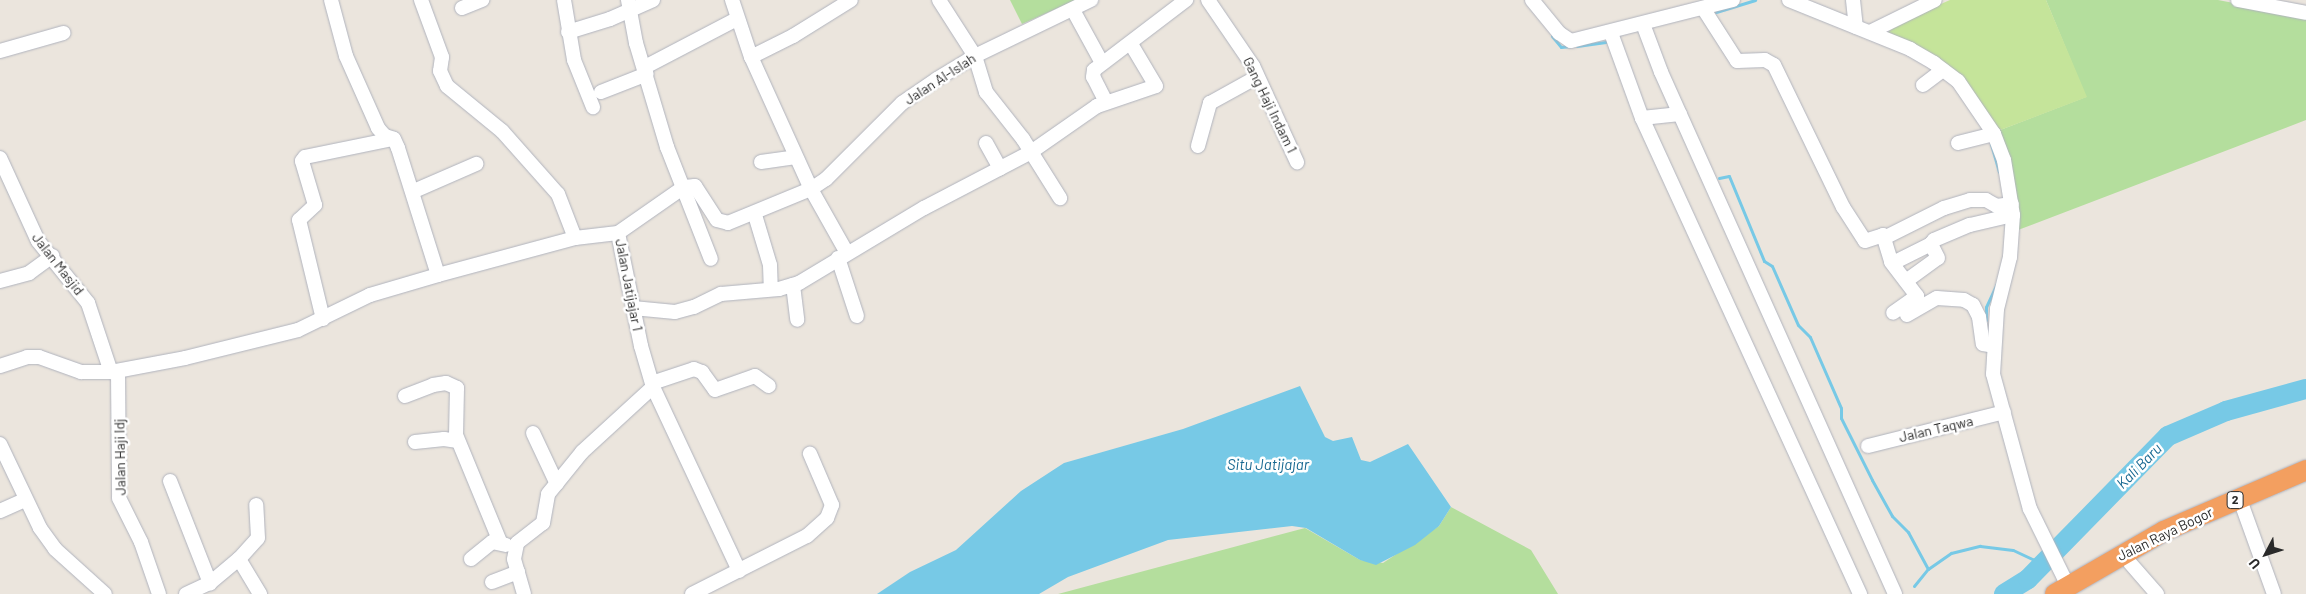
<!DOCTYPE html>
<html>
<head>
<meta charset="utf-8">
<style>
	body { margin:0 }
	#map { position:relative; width:2306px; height:594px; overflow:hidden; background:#ebe5dd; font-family:Barlow,sans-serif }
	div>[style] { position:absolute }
	.green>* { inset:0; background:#b4de9d }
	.pitch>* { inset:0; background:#c5e49a }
	.water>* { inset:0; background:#77c9e6 }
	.stream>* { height:3px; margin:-1.5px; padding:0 1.5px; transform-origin:1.5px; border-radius:1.5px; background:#77c9e6 }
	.river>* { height:20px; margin:-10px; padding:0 10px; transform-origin:10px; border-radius:10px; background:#77c9e6 }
	.roads { filter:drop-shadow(0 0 1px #b0b3bd) drop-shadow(0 0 1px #b0b3bd) }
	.minor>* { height:14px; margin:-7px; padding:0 7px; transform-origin:7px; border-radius:7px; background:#fff }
	.highway>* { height:20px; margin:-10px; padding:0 10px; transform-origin:10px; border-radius:10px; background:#f39f60 }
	span { translate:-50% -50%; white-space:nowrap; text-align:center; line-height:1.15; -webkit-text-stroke:5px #fff; paint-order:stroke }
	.shield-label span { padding:1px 4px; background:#fff; border:1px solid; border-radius:4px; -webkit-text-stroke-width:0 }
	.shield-label { font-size:12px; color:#2a2a2a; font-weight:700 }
	.street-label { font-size:14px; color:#2a2a2a }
	.water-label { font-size:15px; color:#176891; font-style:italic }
	.north { position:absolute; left:2241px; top:529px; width:50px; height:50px; -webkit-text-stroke:4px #fff; paint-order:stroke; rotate:230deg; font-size:14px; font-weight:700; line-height:20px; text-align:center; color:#2a2a2a }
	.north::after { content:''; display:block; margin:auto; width:18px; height:22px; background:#2a2a2a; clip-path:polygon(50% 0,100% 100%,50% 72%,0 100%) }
</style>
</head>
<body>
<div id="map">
	<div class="green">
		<i style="clip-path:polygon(1010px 0,1076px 0,1022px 24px)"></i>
		<i style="clip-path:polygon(2046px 0,2218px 0,2306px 17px,2306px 120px,2018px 230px,1995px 132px,2086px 97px)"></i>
		<i style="clip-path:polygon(1451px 507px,1531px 550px,1558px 594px,1058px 594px,1305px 528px,1360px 560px,1383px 563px,1439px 526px)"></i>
	</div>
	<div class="pitch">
		<i style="clip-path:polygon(1950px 0,2046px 0,2087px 97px,1995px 132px,1971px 92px,1885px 35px,1900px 22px)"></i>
	</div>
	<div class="water">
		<i style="clip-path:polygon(1300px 386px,1325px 437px,1333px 441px,1352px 437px,1361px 460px,1370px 462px,1408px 444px,1451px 507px,1439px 526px,1415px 545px,1376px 565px,1360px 560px,1306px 528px,1292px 526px,1168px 540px,1068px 577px,1039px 594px,877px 594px,910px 572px,956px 550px,1021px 491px,1064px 463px,1183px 429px)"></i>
	</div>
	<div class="stream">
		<i style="left:1716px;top:12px;width:41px;rotate:-17.1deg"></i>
		<i style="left:1552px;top:36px;width:14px;rotate:51deg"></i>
		<i style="left:1561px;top:47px;width:10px;rotate:-6deg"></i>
		<i style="left:1577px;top:46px;width:29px;rotate:-8deg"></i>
		<i style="left:1991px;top:144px;width:29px;rotate:74deg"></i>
		<i style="left:1719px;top:178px;width:10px;rotate:-11deg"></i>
		<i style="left:1729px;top:176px;width:92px;rotate:67.6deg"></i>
		<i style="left:1764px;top:261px;width:9px;rotate:32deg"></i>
		<i style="left:1772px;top:266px;width:64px;rotate:66.2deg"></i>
		<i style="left:1798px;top:325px;width:17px;rotate:45deg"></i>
		<i style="left:1810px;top:337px;width:77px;rotate:66.4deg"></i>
		<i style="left:1841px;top:408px;width:10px;rotate:90deg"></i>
		<i style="left:1841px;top:418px;width:69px;rotate:63.4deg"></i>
		<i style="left:1872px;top:480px;width:41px;rotate:60.9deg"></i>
		<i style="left:1892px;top:516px;width:23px;rotate:45deg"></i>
		<i style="left:1908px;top:532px;width:42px;rotate:61.6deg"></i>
		<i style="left:1986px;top:320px;width:13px;rotate:-90deg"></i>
		<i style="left:1986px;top:307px;width:29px;rotate:-65deg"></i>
		<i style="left:1914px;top:586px;width:22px;rotate:-51deg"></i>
		<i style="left:1928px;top:569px;width:28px;rotate:-35deg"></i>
		<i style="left:1951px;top:553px;width:30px;rotate:-14deg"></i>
		<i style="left:1980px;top:546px;width:33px;rotate:7deg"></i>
		<i style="left:2013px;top:550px;width:33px;rotate:25deg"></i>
	</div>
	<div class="river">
		<i style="left:2004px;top:594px;width:28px;rotate:-32deg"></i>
		<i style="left:2028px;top:579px;width:200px;rotate:-45.6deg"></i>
		<i style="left:2168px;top:436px;width:63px;rotate:-23.3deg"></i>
		<i style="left:2226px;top:411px;width:83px;rotate:-15.4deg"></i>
	</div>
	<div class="roads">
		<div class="minor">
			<i style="left:331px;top:0;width:58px;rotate:75deg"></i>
			<i style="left:346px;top:56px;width:79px;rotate:66deg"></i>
			<i style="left:378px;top:128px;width:11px;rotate:49deg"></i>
			<i style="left:385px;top:136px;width:9px;rotate:18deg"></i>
			<i style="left:394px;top:139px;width:10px;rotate:66deg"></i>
			<i style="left:398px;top:148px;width:133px;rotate:72.5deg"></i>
			<i style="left:421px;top:0;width:61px;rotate:69.8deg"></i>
			<i style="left:442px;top:57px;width:14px;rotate:98deg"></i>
			<i style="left:440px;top:71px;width:17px;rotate:65deg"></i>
			<i style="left:447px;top:86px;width:71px;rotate:39.3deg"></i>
			<i style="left:502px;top:131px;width:84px;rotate:48.4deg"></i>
			<i style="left:558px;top:194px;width:47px;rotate:68.9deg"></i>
			<i style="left:564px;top:0;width:61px;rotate:80.5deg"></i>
			<i style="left:574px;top:60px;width:51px;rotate:68deg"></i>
			<i style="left:628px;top:0;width:44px;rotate:79.5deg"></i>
			<i style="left:636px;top:43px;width:109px;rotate:73.4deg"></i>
			<i style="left:667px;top:147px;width:120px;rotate:68.6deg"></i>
			<i style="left:939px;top:0;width:67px;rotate:57.3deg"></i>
			<i style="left:975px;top:56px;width:38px;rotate:73deg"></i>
			<i style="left:986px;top:92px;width:60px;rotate:51.8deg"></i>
			<i style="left:1023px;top:139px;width:70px;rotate:57.9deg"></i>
			<i style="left:1208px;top:0;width:80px;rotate:55.7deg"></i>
			<i style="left:1253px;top:66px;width:106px;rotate:65.4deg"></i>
			<i style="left:1532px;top:0;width:43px;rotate:50.7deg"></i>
			<i style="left:1559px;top:33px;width:14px;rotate:34deg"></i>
			<i style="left:1571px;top:41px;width:167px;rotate:-14.2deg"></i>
			<i style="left:1789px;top:0;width:131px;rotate:22deg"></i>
			<i style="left:1910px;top:49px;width:28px;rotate:30deg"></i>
			<i style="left:1934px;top:63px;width:30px;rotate:37deg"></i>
			<i style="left:1958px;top:81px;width:64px;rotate:55.8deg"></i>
			<i style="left:1994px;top:134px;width:28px;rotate:69deg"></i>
			<i style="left:2004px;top:160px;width:56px;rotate:80.7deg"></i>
			<i style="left:2013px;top:215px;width:42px;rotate:94.1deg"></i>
			<i style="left:2010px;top:257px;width:54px;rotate:104deg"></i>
			<i style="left:1997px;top:309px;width:65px;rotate:93.5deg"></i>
			<i style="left:1993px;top:374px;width:140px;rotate:74.7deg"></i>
			<i style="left:2030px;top:509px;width:86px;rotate:63.7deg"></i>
			<i style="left:1853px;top:0;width:27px;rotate:84deg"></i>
			<i style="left:2238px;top:0;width:69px;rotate:10.8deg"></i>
			<i style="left:462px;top:8px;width:22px;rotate:-22deg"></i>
			<i style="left:1703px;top:8px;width:63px;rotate:57.3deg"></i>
			<i style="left:1737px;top:61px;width:28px;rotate:-2deg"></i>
			<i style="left:1765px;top:60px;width:10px;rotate:29deg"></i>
			<i style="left:1774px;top:65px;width:158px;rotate:64.1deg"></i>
			<i style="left:1843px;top:207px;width:40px;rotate:57.1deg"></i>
			<i style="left:1865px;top:241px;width:19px;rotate:-18deg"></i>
			<i style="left:1883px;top:235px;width:28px;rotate:73deg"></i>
			<i style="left:1891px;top:262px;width:43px;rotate:52.6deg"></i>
			<i style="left:1917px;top:296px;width:29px;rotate:145deg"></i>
			<i style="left:1073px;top:10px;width:60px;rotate:61.3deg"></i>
			<i style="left:1643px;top:24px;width:51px;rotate:69.4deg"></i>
			<i style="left:1661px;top:72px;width:572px;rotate:65.85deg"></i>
			<i style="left:568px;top:32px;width:44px;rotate:-17.2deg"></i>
			<i style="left:610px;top:19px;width:47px;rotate:-23.8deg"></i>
			<i style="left:1870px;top:32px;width:72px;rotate:-26.2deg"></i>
			<i style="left:1611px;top:33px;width:90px;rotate:70deg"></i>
			<i style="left:1642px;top:118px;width:524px;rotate:65.39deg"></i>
			<i style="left:0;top:51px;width:66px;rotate:-15.9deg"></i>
			<i style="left:751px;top:57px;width:47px;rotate:-26.6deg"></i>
			<i style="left:793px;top:36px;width:68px;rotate:-31.8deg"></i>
			<i style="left:645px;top:67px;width:104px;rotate:-27.6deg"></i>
			<i style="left:1923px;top:85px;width:25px;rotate:-37deg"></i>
			<i style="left:601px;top:92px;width:49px;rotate:-21.4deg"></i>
			<i style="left:1106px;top:102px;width:28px;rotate:-117deg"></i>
			<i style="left:1093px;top:77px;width:7px;rotate:-82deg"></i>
			<i style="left:1094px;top:70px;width:116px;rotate:-37.3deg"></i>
			<i style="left:1642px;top:118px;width:38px;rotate:-6deg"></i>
			<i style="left:986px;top:143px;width:29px;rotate:61deg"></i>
			<i style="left:1958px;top:143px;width:37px;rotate:-14deg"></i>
			<i style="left:1198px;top:146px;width:45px;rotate:-74.4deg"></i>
			<i style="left:1210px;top:103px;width:54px;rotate:-29deg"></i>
			<i style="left:0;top:158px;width:91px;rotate:65.4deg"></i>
			<i style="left:38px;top:241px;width:80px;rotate:51.1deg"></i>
			<i style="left:88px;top:303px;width:73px;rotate:71.6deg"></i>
			<i style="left:761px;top:162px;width:35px;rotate:-8deg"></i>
			<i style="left:414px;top:191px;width:68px;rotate:-23.5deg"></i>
			<i style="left:755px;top:215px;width:52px;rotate:73.3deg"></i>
			<i style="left:770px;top:265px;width:24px;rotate:88deg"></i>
			<i style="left:618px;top:233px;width:80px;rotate:-34.9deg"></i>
			<i style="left:684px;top:187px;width:11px;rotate:-5deg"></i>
			<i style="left:695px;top:186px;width:40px;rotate:57.1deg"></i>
			<i style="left:717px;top:220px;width:11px;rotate:15deg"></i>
			<i style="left:728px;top:223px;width:90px;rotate:-22.3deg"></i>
			<i style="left:811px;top:189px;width:145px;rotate:-114.4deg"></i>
			<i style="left:751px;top:57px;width:60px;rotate:-108.4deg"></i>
			<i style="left:1884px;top:238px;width:67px;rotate:-26.6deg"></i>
			<i style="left:1944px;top:208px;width:27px;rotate:-17deg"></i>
			<i style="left:1970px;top:200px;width:16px"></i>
			<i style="left:1986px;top:200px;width:13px;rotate:29deg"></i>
			<i style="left:1997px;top:206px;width:15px;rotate:-8deg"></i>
			<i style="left:847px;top:253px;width:73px;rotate:-119.4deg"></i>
			<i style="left:811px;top:189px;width:18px;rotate:-34deg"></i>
			<i style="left:826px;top:179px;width:107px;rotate:-45deg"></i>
			<i style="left:902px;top:103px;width:42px;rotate:-34.4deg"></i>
			<i style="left:937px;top:79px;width:44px;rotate:-31.2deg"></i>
			<i style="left:975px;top:56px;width:129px;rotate:-25.8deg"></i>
			<i style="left:838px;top:258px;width:61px;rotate:71.9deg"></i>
			<i style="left:1893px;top:263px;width:42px;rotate:-26.6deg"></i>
			<i style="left:0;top:281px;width:30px;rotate:-15deg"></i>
			<i style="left:29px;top:273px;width:29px;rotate:-36deg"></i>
			<i style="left:1906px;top:281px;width:39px;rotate:-36deg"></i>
			<i style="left:1938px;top:258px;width:16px;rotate:-117deg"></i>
			<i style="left:1931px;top:244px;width:5px;rotate:-53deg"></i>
			<i style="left:1934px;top:240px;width:39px;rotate:-23deg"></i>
			<i style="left:1970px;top:225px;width:44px;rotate:-13.1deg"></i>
			<i style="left:793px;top:285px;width:35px;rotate:83deg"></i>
			<i style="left:633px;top:308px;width:42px;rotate:5.4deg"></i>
			<i style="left:675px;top:312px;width:20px;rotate:-15deg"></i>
			<i style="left:694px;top:307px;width:30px;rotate:-26deg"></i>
			<i style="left:721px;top:294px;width:58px;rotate:-4.9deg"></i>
			<i style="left:779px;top:289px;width:21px;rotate:-17deg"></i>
			<i style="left:799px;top:283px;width:146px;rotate:-31deg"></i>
			<i style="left:924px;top:208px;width:121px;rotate:-27.6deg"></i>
			<i style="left:1031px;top:152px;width:80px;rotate:-34.9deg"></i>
			<i style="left:1097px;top:106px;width:62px;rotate:-18.7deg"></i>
			<i style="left:1156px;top:86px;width:49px;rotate:-120.8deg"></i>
			<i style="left:1907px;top:315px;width:34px;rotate:-30deg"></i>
			<i style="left:1937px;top:298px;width:27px;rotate:4deg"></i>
			<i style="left:1964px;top:300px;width:10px;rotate:29deg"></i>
			<i style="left:1973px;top:305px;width:13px;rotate:63deg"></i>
			<i style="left:1979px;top:317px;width:27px;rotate:82deg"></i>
			<i style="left:1983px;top:344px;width:11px;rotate:10deg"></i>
			<i style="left:323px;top:319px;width:102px;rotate:-103.6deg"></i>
			<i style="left:299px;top:220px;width:22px;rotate:-43deg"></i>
			<i style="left:315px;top:205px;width:46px;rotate:-106.5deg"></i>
			<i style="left:302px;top:161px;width:5px;rotate:-53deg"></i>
			<i style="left:305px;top:157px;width:90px;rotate:-11.6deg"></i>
			<i style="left:0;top:366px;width:28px;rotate:-18deg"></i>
			<i style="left:27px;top:357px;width:12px"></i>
			<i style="left:39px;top:357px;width:45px;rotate:19.7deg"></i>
			<i style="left:81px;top:372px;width:30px"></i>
			<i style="left:111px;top:372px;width:75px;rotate:-10.7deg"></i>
			<i style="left:185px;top:358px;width:116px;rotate:-13.9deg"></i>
			<i style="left:298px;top:330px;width:80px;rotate:-25.9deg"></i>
			<i style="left:370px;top:295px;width:71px;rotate:-16.4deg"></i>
			<i style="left:438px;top:275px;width:142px;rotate:-15.1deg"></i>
			<i style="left:575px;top:238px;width:43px;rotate:-6.6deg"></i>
			<i style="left:118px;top:372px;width:126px;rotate:89.5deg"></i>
			<i style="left:119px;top:498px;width:49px;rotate:63.4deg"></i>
			<i style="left:141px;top:542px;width:55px;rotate:70.9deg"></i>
			<i style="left:652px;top:383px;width:44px;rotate:-18.4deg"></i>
			<i style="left:694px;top:369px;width:9px;rotate:21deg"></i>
			<i style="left:702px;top:372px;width:22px;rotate:54deg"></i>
			<i style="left:715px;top:390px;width:42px;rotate:-19.3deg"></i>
			<i style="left:755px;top:376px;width:17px;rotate:36deg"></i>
			<i style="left:653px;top:387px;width:203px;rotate:64.9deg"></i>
			<i style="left:405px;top:396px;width:30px;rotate:-21deg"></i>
			<i style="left:433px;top:385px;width:13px;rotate:-9deg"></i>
			<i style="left:446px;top:383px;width:12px;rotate:24deg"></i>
			<i style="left:457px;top:388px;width:47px;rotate:91.2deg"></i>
			<i style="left:456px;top:435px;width:116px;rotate:67.6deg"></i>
			<i style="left:533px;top:433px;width:56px;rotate:64.8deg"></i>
			<i style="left:415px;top:442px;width:29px;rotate:-6deg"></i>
			<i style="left:444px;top:439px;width:14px;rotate:8deg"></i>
			<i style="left:0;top:444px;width:93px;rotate:64.5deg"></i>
			<i style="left:40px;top:528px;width:26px;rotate:54deg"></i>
			<i style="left:55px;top:549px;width:67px;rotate:42deg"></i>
			<i style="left:1868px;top:446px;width:140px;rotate:-14deg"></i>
			<i style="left:170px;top:481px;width:110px;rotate:68.6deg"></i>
			<i style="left:2243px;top:508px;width:91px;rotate:70.2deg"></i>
			<i style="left:0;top:511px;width:27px;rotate:-24deg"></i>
			<i style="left:239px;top:559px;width:41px;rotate:59deg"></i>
			<i style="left:471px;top:559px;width:27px;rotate:-39deg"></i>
			<i style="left:492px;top:542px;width:14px;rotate:12deg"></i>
			<i style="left:2130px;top:563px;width:41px;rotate:48.9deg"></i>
			<i style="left:492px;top:582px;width:28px;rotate:-21deg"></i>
			<i style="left:186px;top:594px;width:26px;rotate:-25deg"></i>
			<i style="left:210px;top:583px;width:38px;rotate:-40deg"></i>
			<i style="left:239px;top:559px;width:28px;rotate:-48deg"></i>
			<i style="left:258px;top:538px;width:33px;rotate:-93deg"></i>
			<i style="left:524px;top:594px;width:36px;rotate:-106deg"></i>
			<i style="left:514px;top:559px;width:16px;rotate:-79deg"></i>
			<i style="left:517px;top:543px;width:33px;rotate:-38deg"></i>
			<i style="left:543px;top:523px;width:29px;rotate:-80deg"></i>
			<i style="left:548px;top:494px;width:54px;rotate:-51deg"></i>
			<i style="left:582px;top:452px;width:96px;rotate:-42.5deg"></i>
			<i style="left:653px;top:387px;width:43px;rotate:-106.3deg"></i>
			<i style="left:641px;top:346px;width:115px;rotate:-101.5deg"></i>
			<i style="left:692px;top:594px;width:129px;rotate:-26.8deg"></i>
			<i style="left:807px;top:536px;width:27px;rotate:-42deg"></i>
			<i style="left:827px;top:518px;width:14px;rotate:-69deg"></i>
			<i style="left:832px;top:505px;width:56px;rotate:-113.3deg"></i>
		</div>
		<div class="highway">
			<i style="left:2055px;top:594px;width:126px;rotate:-30deg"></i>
			<i style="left:2164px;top:531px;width:155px;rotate:-23.2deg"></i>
		</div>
	</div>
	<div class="shield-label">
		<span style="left:2235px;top:500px">2</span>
	</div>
	<div class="street-label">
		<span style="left:940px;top:79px;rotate:-33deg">Jalan Al-Islah</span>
		<span style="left:1270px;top:105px;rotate:64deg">Gang Haji Indam 1</span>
		<span style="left:58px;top:264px;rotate:52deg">Jalan Masjid</span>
		<span style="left:629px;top:285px;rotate:79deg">Jalan Jatijajar 1</span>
		<span style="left:1936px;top:429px;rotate:-13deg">Jalan Taqwa</span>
		<span style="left:120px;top:457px;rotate:-91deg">Jalan Haji Idj</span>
		<span style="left:2165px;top:534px;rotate:-26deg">Jalan Raya Bogor</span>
	</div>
	<div class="water-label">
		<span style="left:1268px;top:465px">Situ Jatijajar</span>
		<span style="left:2139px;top:466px;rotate:-45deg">Kali Baru</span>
	</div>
	<div class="north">U</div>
</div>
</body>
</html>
